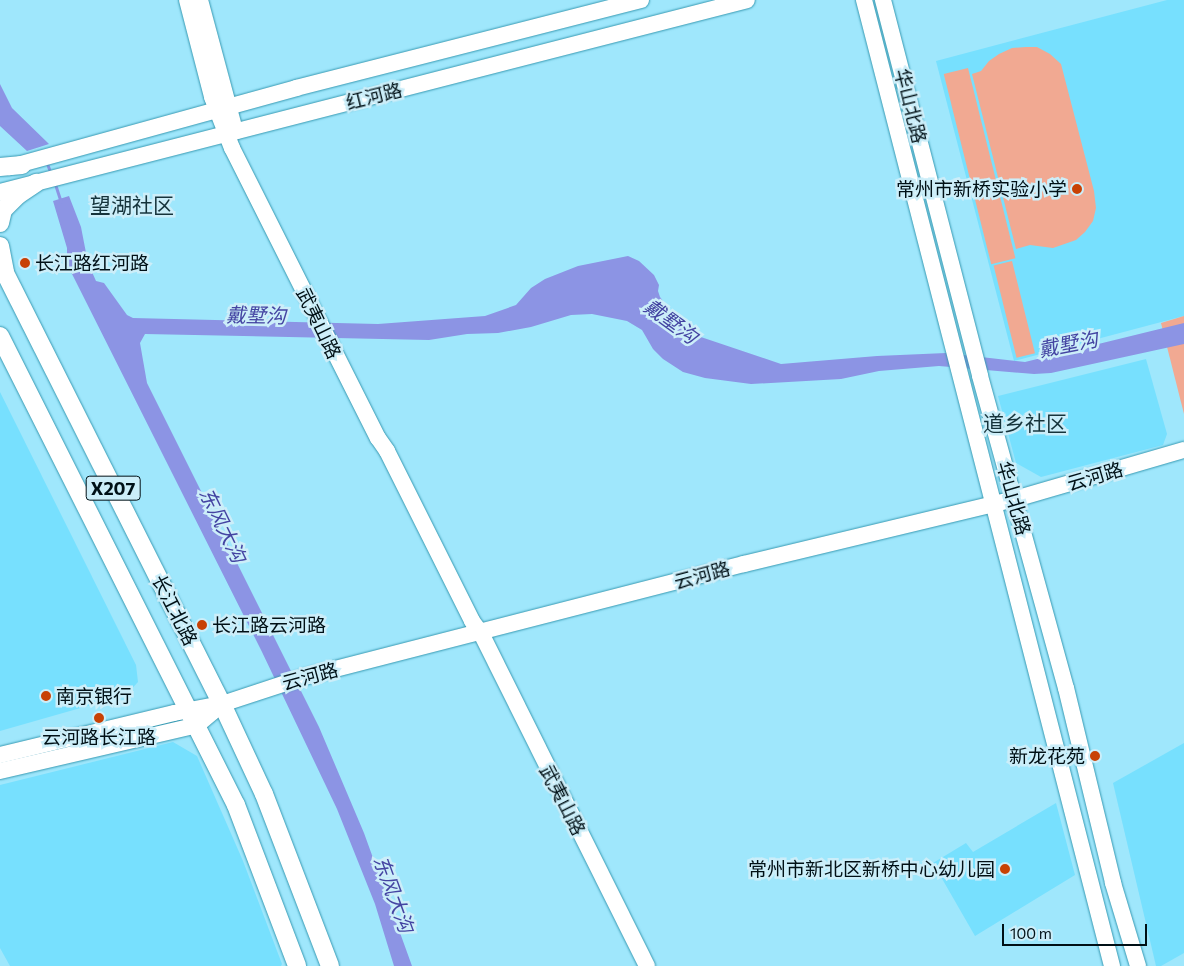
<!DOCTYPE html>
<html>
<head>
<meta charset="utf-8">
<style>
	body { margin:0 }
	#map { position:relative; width:1184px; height:966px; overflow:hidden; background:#9fe7fc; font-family:Commissioner,"Noto Sans SC",sans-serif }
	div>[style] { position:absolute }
	.built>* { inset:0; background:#77e0fe }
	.green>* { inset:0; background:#f1a992; transform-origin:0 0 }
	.water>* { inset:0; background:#8c94e4 }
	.stream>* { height:3px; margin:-1.5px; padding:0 1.5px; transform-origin:1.5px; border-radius:1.5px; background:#8c94e4 }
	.roads { filter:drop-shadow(0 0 1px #3799b2) drop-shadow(0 0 1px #3799b2) }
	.secondary>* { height:16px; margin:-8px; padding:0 8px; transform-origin:8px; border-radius:8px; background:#fff }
	.primary>* { height:18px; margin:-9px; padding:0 9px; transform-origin:9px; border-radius:9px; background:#fff }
	.dots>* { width:14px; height:14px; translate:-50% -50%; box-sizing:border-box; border:2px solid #cceef9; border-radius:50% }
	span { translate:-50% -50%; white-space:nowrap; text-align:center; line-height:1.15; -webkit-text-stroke:5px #cceef9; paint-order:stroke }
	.shield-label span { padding:1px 4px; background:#cceef9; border:1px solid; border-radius:4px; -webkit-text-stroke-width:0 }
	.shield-label { font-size:18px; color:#001016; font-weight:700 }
	.street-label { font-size:19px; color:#001016 }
	.poi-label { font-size:19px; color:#001016 }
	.right { translate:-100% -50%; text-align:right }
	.left { translate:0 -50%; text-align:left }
	.water-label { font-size:20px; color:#4444a2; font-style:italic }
	.quarter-label { font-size:21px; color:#15333b }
	.scale { position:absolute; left:1002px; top:924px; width:145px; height:22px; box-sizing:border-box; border:2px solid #001016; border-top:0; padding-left:6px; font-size:15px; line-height:18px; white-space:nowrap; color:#001016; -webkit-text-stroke:4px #cceef9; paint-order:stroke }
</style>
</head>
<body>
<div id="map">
	<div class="built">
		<i style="clip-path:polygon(1167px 0,1184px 0,1184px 316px,1014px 361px,936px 61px)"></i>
		<i style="clip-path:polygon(1146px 359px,1167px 434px,1163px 445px,1041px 477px,1016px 463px,998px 396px)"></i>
		<i style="clip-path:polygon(0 392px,136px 665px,138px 682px,126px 695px,0 731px)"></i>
		<i style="clip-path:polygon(173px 742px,197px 756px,243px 861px,282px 964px,281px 966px,10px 966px,0 948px,0 785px)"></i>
		<i style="clip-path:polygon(1184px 743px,1184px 953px,1161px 966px,1156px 966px,1113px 783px)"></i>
		<i style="clip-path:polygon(1056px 803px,1075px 875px,975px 936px,933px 863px,966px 843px,973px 852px)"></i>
	</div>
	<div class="green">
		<i style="clip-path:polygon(1026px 47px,1037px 47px,1050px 54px,1061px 64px,1094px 191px,1096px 208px,1093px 221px,1085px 232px,1076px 240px,1053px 248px,1030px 245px,1016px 249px,972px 74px,981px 71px,989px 61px,999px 54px,1012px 48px)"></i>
		<i style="left:968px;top:68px;width:196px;height:25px;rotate:76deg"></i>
		<i style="left:1012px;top:261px;width:95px;height:19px;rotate:76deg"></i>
		<i style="clip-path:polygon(1184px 316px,1184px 414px,1161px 323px)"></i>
	</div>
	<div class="water">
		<i style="clip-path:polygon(0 84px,12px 108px,49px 144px,27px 151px,0 126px)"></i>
		<i style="clip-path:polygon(69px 196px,81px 227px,88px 263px,96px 281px,104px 283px,127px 315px,133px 318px,378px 324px,485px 316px,516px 305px,531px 288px,545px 279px,578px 266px,628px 256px,639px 261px,654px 275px,659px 285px,658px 291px,660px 297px,686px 332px,781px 364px,877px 356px,946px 353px,1025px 362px,1184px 323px,1184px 344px,1051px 373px,1034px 374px,939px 366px,879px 371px,841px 379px,751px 384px,705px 378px,683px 372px,663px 359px,653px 349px,642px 330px,627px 321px,592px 314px,571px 315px,531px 327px,498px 333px,467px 334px,429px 340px,145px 334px,140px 343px,147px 383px,319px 727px,364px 833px,412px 966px,394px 966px,375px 904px,337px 809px,262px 652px,67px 264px,67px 248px,53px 201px)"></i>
	</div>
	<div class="stream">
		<i style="left:46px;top:161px;width:14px;rotate:69deg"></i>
		<i style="left:55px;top:184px;width:19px;rotate:72deg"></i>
	</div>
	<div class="roads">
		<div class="secondary">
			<i style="left:187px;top:0;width:100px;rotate:75.5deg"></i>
			<i style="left:212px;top:97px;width:55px;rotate:68.6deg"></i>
			<i style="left:232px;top:148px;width:325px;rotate:63.3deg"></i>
			<i style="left:378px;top:438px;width:16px;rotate:55deg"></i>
			<i style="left:387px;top:451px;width:190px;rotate:63.4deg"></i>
			<i style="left:472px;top:621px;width:15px;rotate:53deg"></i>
			<i style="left:481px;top:633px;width:372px;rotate:63.5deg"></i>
			<i style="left:200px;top:0;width:136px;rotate:75deg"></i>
			<i style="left:864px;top:0;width:997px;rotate:75.6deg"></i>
			<i style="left:883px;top:0;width:388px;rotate:75.5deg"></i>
			<i style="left:980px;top:376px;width:324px;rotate:74.6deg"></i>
			<i style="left:1066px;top:688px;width:201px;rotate:76.4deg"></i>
			<i style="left:1113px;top:883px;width:87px;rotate:73.2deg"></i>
			<i style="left:10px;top:167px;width:297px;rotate:-15.4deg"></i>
			<i style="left:296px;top:88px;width:356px;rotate:-14.3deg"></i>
			<i style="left:0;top:192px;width:771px;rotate:-14.41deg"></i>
			<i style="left:0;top:755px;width:179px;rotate:-13.6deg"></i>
			<i style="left:174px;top:713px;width:49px;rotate:-10.6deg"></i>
			<i style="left:222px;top:704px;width:86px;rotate:-18.2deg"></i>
			<i style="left:304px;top:677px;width:454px;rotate:-14.4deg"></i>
			<i style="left:744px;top:564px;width:279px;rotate:-13.5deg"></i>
			<i style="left:1015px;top:499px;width:176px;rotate:-16.2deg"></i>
			<i style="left:0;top:771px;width:202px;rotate:-13.1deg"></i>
			<i style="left:197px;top:725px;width:33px;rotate:-40deg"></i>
		</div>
		<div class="primary">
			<i style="left:0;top:167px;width:22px;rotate:-5deg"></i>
			<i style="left:0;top:223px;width:13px;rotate:-77deg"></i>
			<i style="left:3px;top:210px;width:21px;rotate:-45deg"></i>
			<i style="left:18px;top:195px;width:22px;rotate:-34deg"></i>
			<i style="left:0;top:246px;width:26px;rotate:79deg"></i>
			<i style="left:0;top:263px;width:494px;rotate:63.3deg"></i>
			<i style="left:222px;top:704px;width:99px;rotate:65deg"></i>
			<i style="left:264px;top:794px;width:184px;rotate:69deg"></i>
			<i style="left:0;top:336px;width:525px;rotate:63.29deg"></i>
			<i style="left:236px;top:805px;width:172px;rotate:69.2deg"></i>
		</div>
	</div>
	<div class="dots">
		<i style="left:1077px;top:189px;background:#c84104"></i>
		<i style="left:25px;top:263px;background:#c84104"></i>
		<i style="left:202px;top:625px;background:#c84104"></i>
		<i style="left:46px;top:696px;background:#c84104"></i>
		<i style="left:99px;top:718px;background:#c84104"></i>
		<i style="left:1095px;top:756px;background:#c84104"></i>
		<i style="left:1005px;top:869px;background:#c84104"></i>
	</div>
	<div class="shield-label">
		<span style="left:113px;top:488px">X207</span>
	</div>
	<div class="street-label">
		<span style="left:374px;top:96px;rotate:-14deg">红河路</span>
		<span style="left:911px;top:106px;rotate:76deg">华山北路</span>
		<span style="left:319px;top:323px;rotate:64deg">武夷山路</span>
		<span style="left:1095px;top:476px;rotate:-16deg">云河路</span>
		<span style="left:1014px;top:498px;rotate:74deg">华山北路</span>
		<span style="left:702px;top:575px;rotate:-15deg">云河路</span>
		<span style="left:175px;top:610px;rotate:63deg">长江北路</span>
		<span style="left:310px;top:676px;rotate:-15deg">云河路</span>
		<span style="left:563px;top:800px;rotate:63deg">武夷山路</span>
	</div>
	<div class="poi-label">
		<span class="right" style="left:1067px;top:189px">常州市新桥实验小学</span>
		<span class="left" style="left:35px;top:263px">长江路红河路</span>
		<span class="left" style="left:212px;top:625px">长江路云河路</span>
		<span class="left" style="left:56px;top:696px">南京银行</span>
		<span style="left:99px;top:737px">云河路长江路</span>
		<span class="right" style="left:1085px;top:756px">新龙花苑</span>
		<span class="right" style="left:995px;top:869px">常州市新北区新桥中心幼儿园</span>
	</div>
	<div class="water-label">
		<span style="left:256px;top:315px;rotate:1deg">戴墅沟</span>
		<span style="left:671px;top:321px;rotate:36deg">戴墅沟</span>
		<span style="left:1068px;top:344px;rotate:-11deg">戴墅沟</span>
		<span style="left:223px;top:525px;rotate:64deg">东风大沟</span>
		<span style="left:394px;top:894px;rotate:70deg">东风大沟</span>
	</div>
	<div class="quarter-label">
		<span style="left:132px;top:205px">望湖社区</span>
		<span style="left:1025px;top:423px">道乡社区</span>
	</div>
	<div class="scale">100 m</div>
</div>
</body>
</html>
